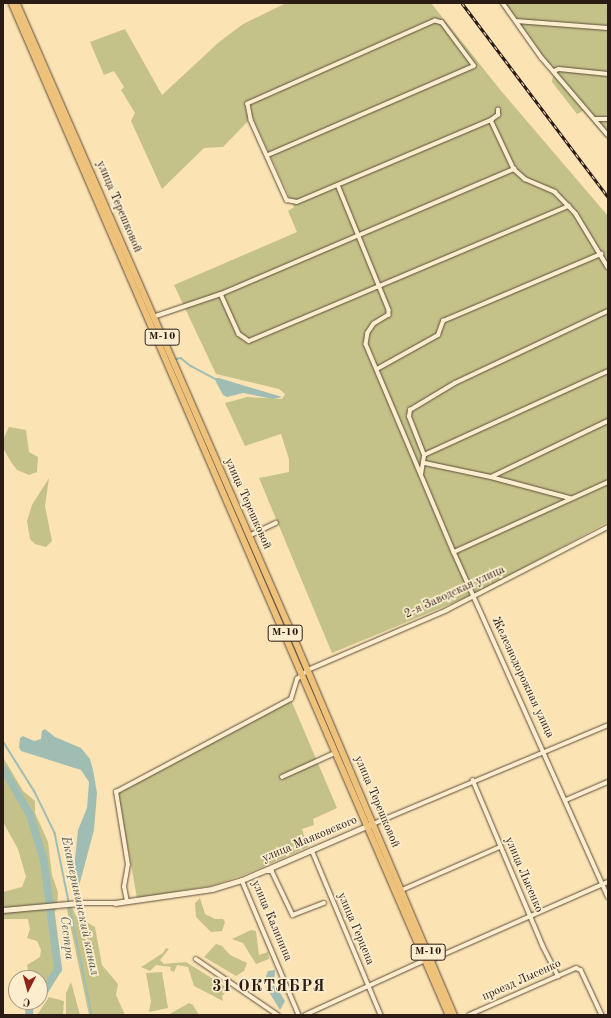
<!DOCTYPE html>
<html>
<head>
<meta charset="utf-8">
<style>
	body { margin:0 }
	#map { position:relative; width:611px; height:1018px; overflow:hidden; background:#fbe3b4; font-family:"Old Standard TT",serif }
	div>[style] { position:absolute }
	.green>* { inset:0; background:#c5c289 }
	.water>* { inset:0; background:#a0bdb4 }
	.stream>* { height:1.5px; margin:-0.75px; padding:0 0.75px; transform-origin:0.75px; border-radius:0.75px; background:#a0bdb4 }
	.river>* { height:8px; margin:-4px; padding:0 4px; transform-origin:4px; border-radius:4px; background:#a0bdb4 }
	.roads { filter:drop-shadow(0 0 1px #5e4d3c) drop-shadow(0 0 1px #5e4d3c) }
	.minor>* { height:3.5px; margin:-1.75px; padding:0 1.75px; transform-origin:1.75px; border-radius:1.75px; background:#fcedce }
	.tertiary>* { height:4.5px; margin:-2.25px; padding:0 2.25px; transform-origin:2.25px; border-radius:2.25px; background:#fcedce }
	.trunk>* { height:5.5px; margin:-2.75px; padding:0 2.75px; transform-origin:2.75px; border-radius:2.75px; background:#eec27a }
	.rail>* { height:3px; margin-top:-1.5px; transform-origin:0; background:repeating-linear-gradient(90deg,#fcedce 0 4.5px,#2a1b14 0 9px); box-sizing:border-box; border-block:1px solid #2a1b14 }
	span { translate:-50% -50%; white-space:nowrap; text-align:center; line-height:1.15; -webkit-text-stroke:3.5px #fcedce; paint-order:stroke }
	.shield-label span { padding:1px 3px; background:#fcedce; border:1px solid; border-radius:3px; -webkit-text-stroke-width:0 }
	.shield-label { font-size:11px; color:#2a1b14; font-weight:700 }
	.street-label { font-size:12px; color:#2a1b14 }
	.water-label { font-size:13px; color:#53544c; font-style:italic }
	.district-label { font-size:16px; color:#2a1b14; font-weight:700; letter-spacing:1px }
	.frame { position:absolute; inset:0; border:4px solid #2a1b14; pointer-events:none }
	.north { position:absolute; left:8px; top:970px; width:40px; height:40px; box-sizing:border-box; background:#fcedce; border:1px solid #a89984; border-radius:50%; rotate:186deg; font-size:11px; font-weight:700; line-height:16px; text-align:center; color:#2a1b14 }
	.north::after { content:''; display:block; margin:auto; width:14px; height:18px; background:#8f2418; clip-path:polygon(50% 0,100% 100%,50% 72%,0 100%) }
</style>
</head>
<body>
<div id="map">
	<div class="green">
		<i style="clip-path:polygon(286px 3px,431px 3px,502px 92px,608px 216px,608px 522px,477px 593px,332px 653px,259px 478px,289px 472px,289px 459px,281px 434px,245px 446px,225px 403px,247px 397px,282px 399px,285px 394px,279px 389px,216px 374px,174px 285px,297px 232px,288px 211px,294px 207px,252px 117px,223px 147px,204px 148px,162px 189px,131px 121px,135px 113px,121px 90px,124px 87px,114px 71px,104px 75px,90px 42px,125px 29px,162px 95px,218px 43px,243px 24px)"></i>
		<i style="clip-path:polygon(500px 3px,608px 3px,608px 140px,583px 111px,577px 114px,552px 82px,553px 76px)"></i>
		<i style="clip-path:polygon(9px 427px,26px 430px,29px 452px,38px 457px,37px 472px,29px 475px,17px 470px,11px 462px,3px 448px,3px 439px)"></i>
		<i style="clip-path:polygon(49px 478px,45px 506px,52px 541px,46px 547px,35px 544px,30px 539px,27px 521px,32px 505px)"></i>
		<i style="clip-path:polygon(291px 700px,337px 808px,313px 819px,314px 825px,302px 829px,308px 847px,244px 875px,211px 886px,137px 898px,118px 793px)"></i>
		<i style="clip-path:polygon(3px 757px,23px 791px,35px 801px,35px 813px,48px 842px,52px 875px,58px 892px,57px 909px,52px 915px,58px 969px,44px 991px,40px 993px,40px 978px,25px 978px,29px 975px,27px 965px,40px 957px,41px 950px,37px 941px,27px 938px,30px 929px,28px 919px,3px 919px,3px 892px,22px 887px,26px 877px,18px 849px,3px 822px)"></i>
		<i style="clip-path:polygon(200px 898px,205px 914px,215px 919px,223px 919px,225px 922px,222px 931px,211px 932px,196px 917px,195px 903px)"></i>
		<i style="clip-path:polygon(66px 905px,71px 905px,76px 916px,95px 927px,102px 965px,118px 984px,116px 995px,125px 1015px,89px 1015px)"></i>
		<i style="clip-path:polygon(251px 930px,256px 931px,259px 955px,268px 952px,269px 959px,256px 964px,243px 943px,232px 939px)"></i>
		<i style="clip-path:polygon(216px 944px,222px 946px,230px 955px,247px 963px,244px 971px,236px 976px,204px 957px)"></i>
		<i style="clip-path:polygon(166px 948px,169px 949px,160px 960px,164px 964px,186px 962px,221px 984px,229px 989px,222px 996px,223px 1001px,194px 986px,188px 967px,177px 965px,174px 972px,170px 970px,171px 967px,156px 965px,150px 971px,141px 967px,163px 953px)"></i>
		<i style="clip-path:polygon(162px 972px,168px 1008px,149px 1012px,151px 1001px,146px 973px)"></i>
		<i style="clip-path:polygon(71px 982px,80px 1015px,66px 1015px,66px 993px)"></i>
		<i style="clip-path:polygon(49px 997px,64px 1001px,63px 1015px,37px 1015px)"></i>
		<i style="clip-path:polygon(189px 1003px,193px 1005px,199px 1015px,168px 1015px)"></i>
	</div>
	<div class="water">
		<i style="clip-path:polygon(214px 378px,219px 378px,282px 397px,273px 399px,243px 393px,227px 397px,223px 395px)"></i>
		<i style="clip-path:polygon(45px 729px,55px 737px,81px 748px,90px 759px,93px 770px,97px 793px,94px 830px,79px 886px,75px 886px,74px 879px,75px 859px,78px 830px,87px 808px,89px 782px,81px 770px,21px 751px,19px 747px,20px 738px,23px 736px,34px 741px,41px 739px,42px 731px)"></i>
		<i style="clip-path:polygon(275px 970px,274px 983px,285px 1001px,280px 1010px,266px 987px,266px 976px,268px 971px)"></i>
	</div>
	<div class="stream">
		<i style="left:176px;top:359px;width:5px;rotate:-11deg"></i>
		<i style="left:181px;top:358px;width:13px;rotate:39deg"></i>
		<i style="left:191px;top:366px;width:26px;rotate:28deg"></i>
		<i style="left:3px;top:741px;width:60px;rotate:57.9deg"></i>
		<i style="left:35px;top:792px;width:46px;rotate:64deg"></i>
		<i style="left:55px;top:833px;width:186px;rotate:78.5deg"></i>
	</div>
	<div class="river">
		<i style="left:3px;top:768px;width:54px;rotate:60.1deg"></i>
		<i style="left:30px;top:815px;width:48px;rotate:73.1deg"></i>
		<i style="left:44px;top:861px;width:109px;rotate:82.6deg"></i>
		<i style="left:58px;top:969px;width:26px;rotate:122deg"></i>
		<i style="left:44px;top:991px;width:4px;rotate:153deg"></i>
		<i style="left:29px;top:1015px;width:13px;rotate:-86deg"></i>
	</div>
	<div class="roads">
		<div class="minor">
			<i style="left:503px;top:3px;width:67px;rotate:54.7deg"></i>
			<i style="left:542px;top:58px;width:101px;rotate:49.4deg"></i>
			<i style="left:516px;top:21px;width:92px;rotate:4.4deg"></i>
			<i style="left:554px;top:71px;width:5px;rotate:-22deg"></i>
			<i style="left:559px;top:69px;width:49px;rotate:5.8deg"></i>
			<i style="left:595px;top:119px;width:13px"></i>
			<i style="left:491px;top:120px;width:54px;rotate:64.9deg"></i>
			<i style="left:514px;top:169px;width:15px;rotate:42deg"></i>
			<i style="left:525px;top:179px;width:33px;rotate:23deg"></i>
			<i style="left:555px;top:192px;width:30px;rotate:46deg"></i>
			<i style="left:576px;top:214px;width:62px;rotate:58.9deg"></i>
			<i style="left:268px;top:155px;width:224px;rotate:-23.4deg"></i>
			<i style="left:474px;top:66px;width:54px;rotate:-126.7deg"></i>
			<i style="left:442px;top:23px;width:7px;rotate:-164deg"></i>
			<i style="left:435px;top:21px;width:205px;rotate:156.1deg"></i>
			<i style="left:248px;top:104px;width:16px;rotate:79deg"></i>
			<i style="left:251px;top:120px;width:88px;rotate:65.8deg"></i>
			<i style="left:287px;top:200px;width:10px;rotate:11deg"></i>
			<i style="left:297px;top:202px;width:211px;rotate:-22.9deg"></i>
			<i style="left:491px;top:120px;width:9px;rotate:-36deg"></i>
			<i style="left:498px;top:115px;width:5px;rotate:-90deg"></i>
			<i style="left:338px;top:185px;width:135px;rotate:67.8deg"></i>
			<i style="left:389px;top:310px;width:5px;rotate:90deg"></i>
			<i style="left:389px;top:315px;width:17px;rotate:149deg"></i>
			<i style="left:374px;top:324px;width:11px;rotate:124deg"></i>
			<i style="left:368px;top:333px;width:11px;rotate:100deg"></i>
			<i style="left:366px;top:344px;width:226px;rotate:67.1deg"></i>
			<i style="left:454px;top:552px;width:378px;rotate:65.9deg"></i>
			<i style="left:221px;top:294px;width:44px;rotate:65.8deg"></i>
			<i style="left:239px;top:334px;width:12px;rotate:35deg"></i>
			<i style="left:249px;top:341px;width:347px;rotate:-22.9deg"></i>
			<i style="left:153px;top:317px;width:72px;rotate:-18.7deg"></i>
			<i style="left:221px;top:294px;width:319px;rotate:-23.1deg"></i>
			<i style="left:377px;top:369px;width:70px;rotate:-29.1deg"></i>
			<i style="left:438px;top:335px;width:15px;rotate:-70deg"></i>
			<i style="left:443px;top:321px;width:172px;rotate:-23deg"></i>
			<i style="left:424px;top:455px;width:202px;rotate:-24.5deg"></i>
			<i style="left:425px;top:463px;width:67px;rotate:12deg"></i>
			<i style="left:491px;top:477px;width:82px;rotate:14.9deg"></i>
			<i style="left:421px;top:475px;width:20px;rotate:-81deg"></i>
			<i style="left:424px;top:455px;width:41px;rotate:-111.5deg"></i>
			<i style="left:409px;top:417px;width:7px;rotate:-82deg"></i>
			<i style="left:410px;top:410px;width:52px;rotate:-31deg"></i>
			<i style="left:455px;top:383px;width:169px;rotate:-25.2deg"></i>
			<i style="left:491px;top:477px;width:130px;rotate:-25.6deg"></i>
			<i style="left:249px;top:536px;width:30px;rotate:-26deg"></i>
			<i style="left:454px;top:552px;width:169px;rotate:-24.4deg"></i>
			<i style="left:282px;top:777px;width:58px;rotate:-24.4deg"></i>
			<i style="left:473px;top:780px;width:180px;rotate:67.1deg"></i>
			<i style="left:543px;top:946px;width:34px;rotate:63deg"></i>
			<i style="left:566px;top:800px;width:46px;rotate:-23.2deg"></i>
			<i style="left:373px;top:824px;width:255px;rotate:-22.8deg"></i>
			<i style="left:312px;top:850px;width:179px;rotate:67.3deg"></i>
			<i style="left:267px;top:871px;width:5px"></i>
			<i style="left:272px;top:871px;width:49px;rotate:64.5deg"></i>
			<i style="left:293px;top:915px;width:33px;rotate:-21deg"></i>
			<i style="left:242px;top:880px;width:147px;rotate:67.1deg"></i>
			<i style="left:402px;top:890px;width:107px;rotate:-23.7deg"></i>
			<i style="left:127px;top:902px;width:15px;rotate:-101deg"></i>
			<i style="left:124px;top:887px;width:22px;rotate:-80deg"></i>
			<i style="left:128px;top:865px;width:74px;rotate:-99.3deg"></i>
			<i style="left:116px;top:792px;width:198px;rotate:-28deg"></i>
			<i style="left:291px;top:699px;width:21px;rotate:-73deg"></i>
			<i style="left:297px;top:679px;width:14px;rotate:-39deg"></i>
			<i style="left:308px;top:670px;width:151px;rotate:-23.3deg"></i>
			<i style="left:447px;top:610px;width:181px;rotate:-27.3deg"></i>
			<i style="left:196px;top:959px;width:99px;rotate:34.3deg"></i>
			<i style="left:431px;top:960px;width:193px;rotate:-23.8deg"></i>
			<i style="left:305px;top:1015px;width:132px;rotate:-24.6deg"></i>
			<i style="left:469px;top:1015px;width:117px;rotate:-23.7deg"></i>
			<i style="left:576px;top:968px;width:5px;rotate:22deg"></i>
			<i style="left:581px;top:970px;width:50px;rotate:65deg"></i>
		</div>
		<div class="tertiary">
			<i style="left:3px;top:910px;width:76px;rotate:-5.3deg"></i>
			<i style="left:79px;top:903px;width:36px"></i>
			<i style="left:115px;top:903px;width:98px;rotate:-8.2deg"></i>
			<i style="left:212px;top:889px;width:31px;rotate:-17deg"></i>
			<i style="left:242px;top:880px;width:138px;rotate:-23.4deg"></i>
		</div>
		<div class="trunk">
			<i style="left:12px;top:3px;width:1102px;rotate:66.64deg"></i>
			<i style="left:17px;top:3px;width:690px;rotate:66.41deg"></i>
			<i style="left:293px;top:635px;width:413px;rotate:67deg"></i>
		</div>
	</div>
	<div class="rail">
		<i style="left:462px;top:3px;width:243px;rotate:53deg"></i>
	</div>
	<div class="shield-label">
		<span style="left:162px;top:337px">М-10</span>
		<span style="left:285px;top:633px">М-10</span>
		<span style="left:428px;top:952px">М-10</span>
	</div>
	<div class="street-label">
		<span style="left:118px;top:207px;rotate:67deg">улица Терешковой</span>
		<span style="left:247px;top:504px;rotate:66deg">улица Терешковой</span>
		<span style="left:455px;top:593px;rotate:-25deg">2-я Заводская улица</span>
		<span style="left:522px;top:678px;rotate:65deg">Железнодорожная улица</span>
		<span style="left:376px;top:802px;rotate:67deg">улица Терешковой</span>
		<span style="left:310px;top:840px;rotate:-23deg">улица Маяковского</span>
		<span style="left:523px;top:875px;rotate:67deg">улица Лысенко</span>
		<span style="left:271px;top:921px;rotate:67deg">улица Калинина</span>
		<span style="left:355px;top:929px;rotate:67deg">улица Герцена</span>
		<span style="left:522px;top:981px;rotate:-24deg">проезд Лысенко</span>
	</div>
	<div class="water-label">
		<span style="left:79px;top:906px;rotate:78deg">Екатерининский канал</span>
		<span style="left:66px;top:938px;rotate:83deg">Сестра</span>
	</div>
	<div class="district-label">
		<span style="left:269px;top:987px">31 ОКТЯБРЯ</span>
	</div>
	<div class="frame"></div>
	<div class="north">С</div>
</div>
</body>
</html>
